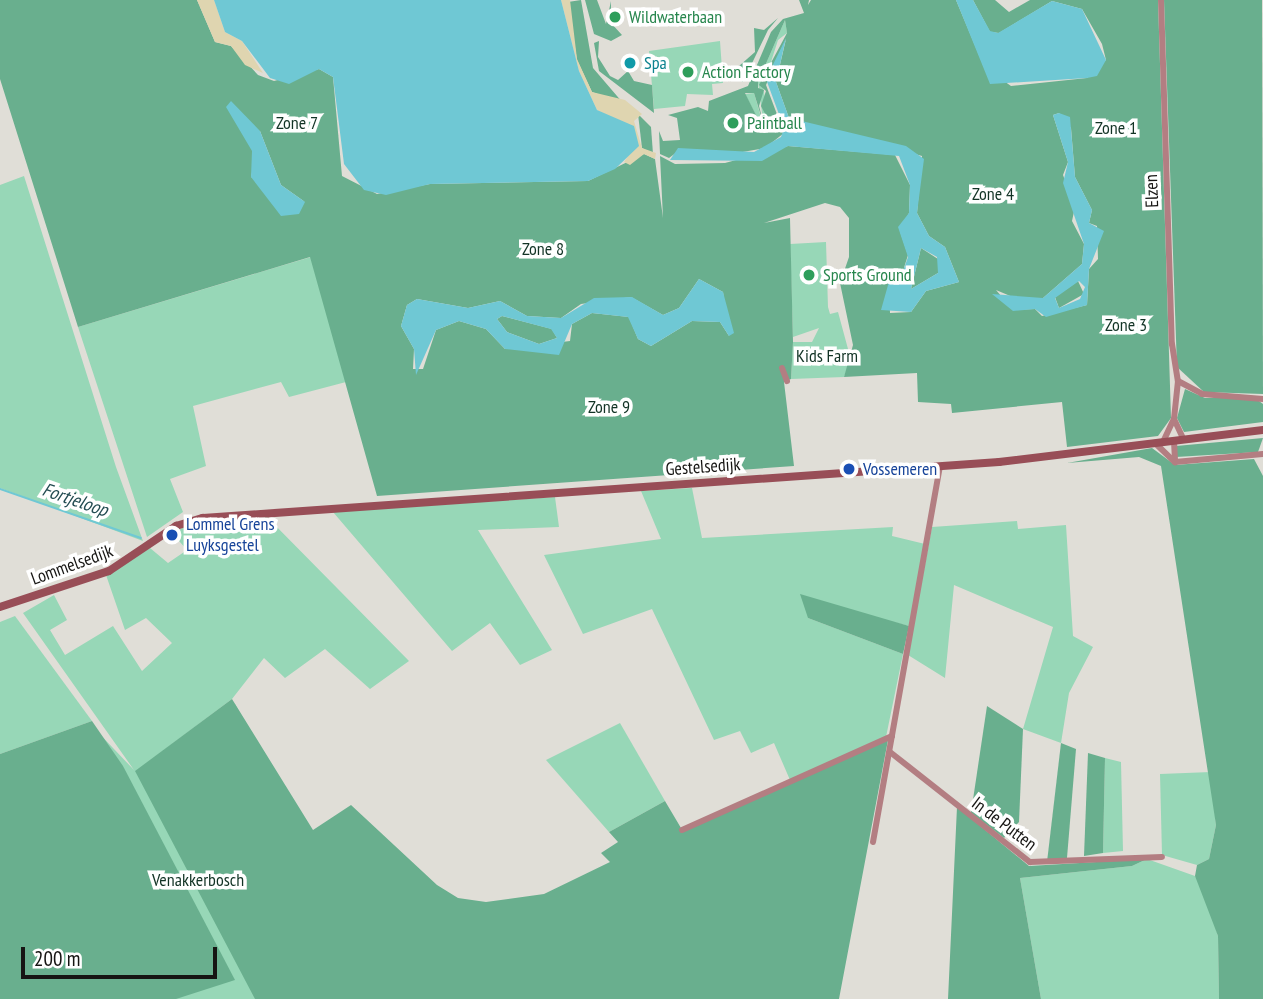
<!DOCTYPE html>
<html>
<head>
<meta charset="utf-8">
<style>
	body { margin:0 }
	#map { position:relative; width:1263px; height:999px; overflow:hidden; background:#e0ded7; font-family:"PT Sans Narrow",sans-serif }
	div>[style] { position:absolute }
	.green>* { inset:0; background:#97d7b7 }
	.forest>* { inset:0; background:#69af8e }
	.sand>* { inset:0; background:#dfd5b0 }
	.water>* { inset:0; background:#6fc8d4 }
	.stream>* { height:2px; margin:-1px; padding:0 1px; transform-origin:1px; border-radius:1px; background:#6fc8d4 }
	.minor>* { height:6px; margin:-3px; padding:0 3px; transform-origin:3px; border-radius:3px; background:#b37e82 }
	.secondary>* { height:8px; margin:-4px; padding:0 4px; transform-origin:4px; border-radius:4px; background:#984e57 }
	.dots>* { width:19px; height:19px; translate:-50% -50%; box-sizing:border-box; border:4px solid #fff; border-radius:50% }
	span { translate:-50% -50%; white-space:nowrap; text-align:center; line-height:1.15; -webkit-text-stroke:7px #fff; paint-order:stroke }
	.leisure-label { font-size:18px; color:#27864d }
	.left { translate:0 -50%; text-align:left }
	.culture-label { font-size:18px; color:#0d838f }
	.park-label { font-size:18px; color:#123325 }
	.street-label { font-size:18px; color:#161513 }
	.transit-label { font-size:18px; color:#164399 }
	.water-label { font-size:19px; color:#234c52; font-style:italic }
	.scale { position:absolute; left:21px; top:947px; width:196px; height:32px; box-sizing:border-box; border:4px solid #161513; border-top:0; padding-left:9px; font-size:21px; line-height:24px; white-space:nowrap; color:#161513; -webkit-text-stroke:5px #fff; paint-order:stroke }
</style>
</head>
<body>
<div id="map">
	<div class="green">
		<i style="clip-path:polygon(785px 20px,787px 33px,778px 40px,763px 87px,769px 121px,765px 133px,745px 94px,754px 93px,764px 128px,758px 82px)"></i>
		<i style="clip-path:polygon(720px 41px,723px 83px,712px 84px,713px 95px,687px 94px,685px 106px,654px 109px,649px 51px)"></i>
		<i style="clip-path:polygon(24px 176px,116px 467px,143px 541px,0 488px,0 185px)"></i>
		<i style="clip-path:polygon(826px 242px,828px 307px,830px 314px,838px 312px,851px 360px,844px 377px,791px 379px,793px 342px,812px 342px,819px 328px,793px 337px,790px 244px)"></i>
		<i style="clip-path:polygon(311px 257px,346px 382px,289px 397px,281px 382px,193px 406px,206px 466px,170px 479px,183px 512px,147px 537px,78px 327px)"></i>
		<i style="clip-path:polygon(692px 488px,702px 538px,893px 527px,892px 536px,925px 544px,909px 626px,881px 619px,808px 618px,903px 654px,886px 737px,790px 780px,774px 743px,751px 753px,740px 731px,714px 740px,652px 609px,583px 634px,544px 555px,661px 539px,641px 491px)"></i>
		<i style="clip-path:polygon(555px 497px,559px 527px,478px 530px,552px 650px,520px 665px,490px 623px,452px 651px,333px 512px)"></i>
		<i style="clip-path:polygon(266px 516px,409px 661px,370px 689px,325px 649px,285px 678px,264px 658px,232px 699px,136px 771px,145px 773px,235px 704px,403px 999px,0 999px,93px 727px,134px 770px,23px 613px,54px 595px,67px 620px,50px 630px,65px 655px,113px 626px,142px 671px,172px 643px,146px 618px,125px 630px,106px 575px,150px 548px,168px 563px,187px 550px,172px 533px,187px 526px)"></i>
		<i style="clip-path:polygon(1017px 521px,1018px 529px,1066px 525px,1073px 636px,1093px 647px,1069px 693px,1061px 743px,1023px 729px,1053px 627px,954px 585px,945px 678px,908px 655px,932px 527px)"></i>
		<i style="clip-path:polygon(15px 616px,92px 721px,0 754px,0 622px)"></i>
		<i style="clip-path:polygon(620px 723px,665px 801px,609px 832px,546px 760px)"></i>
		<i style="clip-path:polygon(1105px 758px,1121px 762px,1123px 851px,1103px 853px)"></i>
		<i style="clip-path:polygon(1211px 772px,1216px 825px,1209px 859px,1197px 865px,1162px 855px,1160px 774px)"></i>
		<i style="clip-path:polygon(1147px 859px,1195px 876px,1205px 890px,1218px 936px,1219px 999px,1041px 999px,1020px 878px,1132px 866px)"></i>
	</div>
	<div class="forest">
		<i style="clip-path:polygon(evenodd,0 0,197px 0,215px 42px,231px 46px,258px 75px,274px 81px,319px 69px,333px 77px,342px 176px,377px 194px,430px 184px,588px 181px,644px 154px,655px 159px,663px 218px,660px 156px,675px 164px,725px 163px,788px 146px,895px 155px,910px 185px,909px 213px,900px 231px,908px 255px,902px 274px,889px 282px,890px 313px,911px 312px,926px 291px,959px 282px,945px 247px,929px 236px,917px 213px,922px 156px,789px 118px,776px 82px,786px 39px,766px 85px,784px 133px,765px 148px,731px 154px,681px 149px,669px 158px,660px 154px,659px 131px,663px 141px,680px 140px,677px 118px,668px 115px,698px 107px,708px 111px,709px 101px,748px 86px,771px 32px,783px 19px,804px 13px,799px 0,809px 0,808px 5px,811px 0,956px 0,984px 67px,1011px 86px,1087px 78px,1106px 60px,1102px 44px,1082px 9px,1052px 1px,999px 33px,990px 32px,973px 0,995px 0,1009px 12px,1030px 0,1158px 0,1171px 418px,1158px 436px,1067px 447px,1062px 402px,952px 413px,951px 404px,918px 402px,917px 373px,844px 377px,853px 345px,840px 283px,849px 257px,849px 218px,840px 207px,825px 203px,764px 223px,790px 218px,793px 342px,791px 379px,784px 382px,794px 466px,377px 496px,310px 257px,78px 327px,0 79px,0 0,785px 20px,787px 33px,759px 85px,766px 91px,761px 106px,769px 121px,765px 133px,745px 93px,754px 93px,765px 129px,759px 106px,764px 90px,758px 88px,758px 82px,785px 20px,0 0,1059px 113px,1071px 128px,1075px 177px,1092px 210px,1089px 223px,1097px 226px,1098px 259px,1089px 269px,1087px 305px,1042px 316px,1035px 309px,1013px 310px,996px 290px,1020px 300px,1043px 298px,1082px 264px,1084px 244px,1072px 221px,1075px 207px,1063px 175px,1068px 162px,1053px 115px,1059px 113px,0 0,260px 131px,281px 185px,305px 202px,251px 177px,260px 131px,0 0,699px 279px,723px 292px,729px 336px,720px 322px,692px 321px,651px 346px,638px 339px,629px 317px,592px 313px,572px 324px,570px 341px,505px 349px,486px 329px,459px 321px,436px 330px,423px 369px,413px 369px,414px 349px,401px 326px,407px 305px,417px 299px,468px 308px,500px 301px,527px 316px,561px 318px,581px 304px,631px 297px,663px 315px,679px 308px,699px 279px)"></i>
		<i style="clip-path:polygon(581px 0,593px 68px,623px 103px,592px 92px,577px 60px,568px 2px)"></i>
		<i style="clip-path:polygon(585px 0,597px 0,606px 24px,611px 1px,611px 23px,622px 35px,611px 41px,594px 34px)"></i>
		<i style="clip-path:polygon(1164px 0,1262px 0,1263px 394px,1204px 392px,1177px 367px)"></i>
		<i style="clip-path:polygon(778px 18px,768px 30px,743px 82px,731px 73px,755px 52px,754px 28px,764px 30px)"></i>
		<i style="clip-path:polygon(599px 41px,598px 57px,610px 76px,618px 80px,628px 71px,634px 81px,652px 85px,654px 113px,599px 71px,594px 43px)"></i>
		<i style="clip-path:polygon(638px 114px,651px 127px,653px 154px,642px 148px)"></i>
		<i style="clip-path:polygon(921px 248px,938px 259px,938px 273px,911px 289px)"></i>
		<i style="clip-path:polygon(1078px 281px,1084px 294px,1059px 308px,1055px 297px)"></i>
		<i style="clip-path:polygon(502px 316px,552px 329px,557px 338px,539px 344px,507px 332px,497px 319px)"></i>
		<i style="clip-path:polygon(1185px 389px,1205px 398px,1255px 398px,1263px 404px,1263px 422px,1184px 432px,1177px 418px)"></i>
		<i style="clip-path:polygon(1263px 438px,1258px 452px,1176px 457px,1176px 446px)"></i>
		<i style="clip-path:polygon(1152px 448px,1175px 465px,1254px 459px,1263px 476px,1263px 999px,1219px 999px,1218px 936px,1195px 876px,1197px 865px,1209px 859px,1216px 825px,1161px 466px,1139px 457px,1067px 463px)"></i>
		<i style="clip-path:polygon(800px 594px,909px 626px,903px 654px,808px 618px)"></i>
		<i style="clip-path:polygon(232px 699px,313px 830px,351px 805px,437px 885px,458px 898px,486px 902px,544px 894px,610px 862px,601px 853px,618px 842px,609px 832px,665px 801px,681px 828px,888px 740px,839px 999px,255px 999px,135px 771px)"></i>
		<i style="clip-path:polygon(987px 706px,1023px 729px,1019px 822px,1004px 838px,971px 813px)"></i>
		<i style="clip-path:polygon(92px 721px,123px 766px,235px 980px,176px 999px,0 999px,0 754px)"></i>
		<i style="clip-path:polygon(1061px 743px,1076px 749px,1067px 858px,1047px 862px)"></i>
		<i style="clip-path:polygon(1088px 753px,1105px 758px,1103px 853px,1084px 856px)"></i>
		<i style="clip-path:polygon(957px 807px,1029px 866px,1147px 859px,1132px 866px,1020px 878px,1041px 999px,948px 999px)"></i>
	</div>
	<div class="sand">
		<i style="clip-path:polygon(197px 0,214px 0,225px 32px,242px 41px,263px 73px,245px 65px,231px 46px,215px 42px)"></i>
		<i style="clip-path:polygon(561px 0,570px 0,577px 59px,592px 92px,625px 100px,642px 114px,634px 121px,642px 148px,656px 153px,655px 159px,644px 154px,630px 165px,624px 162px,635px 146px,631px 129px,597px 110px,579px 71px)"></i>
	</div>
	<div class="water">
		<i style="clip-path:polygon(214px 0,561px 0,579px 71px,597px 110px,634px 126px,639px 146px,615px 169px,588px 181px,430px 184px,386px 195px,364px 190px,344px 164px,333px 77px,319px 69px,289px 84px,270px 78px,242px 41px,225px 32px)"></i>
		<i style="clip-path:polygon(956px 0,973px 0,990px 31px,998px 33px,1052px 1px,1082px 9px,1106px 60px,1097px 76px,1087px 78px,990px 84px)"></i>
		<i style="clip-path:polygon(evenodd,786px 38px,776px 82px,789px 118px,906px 146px,924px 159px,917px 213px,929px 236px,945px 247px,959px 282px,926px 291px,911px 312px,881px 310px,890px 278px,902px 274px,908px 257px,898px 227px,909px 213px,910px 185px,899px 156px,788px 146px,762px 161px,670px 160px,678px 148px,754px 152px,781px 137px,784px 128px,766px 79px,786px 38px,921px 248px,937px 257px,938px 273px,911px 289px,921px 248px)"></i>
		<i style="clip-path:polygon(231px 101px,260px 131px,281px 185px,305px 202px,299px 214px,281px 216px,251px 177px,252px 151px,226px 107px)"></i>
		<i style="clip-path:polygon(evenodd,1059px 113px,1070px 117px,1075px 177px,1092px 210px,1089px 223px,1104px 231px,1089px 269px,1087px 305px,1046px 317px,1035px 309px,1013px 311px,992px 294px,1043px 298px,1082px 264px,1084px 244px,1063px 183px,1068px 162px,1053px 115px,1059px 113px,1079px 281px,1085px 287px,1080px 299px,1059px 308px,1055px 298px,1079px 281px)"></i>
		<i style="clip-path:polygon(evenodd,699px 279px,723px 292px,734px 333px,729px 336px,720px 322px,692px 321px,651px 346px,638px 339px,628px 317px,592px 313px,572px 324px,559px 355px,505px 349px,486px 329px,459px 321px,436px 330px,416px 375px,414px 349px,401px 326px,407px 305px,417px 299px,468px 308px,500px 301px,527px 316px,561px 318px,594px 298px,632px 297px,663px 315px,679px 308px,699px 279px,502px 316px,551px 329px,557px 338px,539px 344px,507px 332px,497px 319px,502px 316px)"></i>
	</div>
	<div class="stream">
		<i style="left:0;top:489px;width:149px;rotate:19.2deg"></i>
	</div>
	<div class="minor">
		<i style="left:1161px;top:0;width:344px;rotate:88.2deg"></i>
		<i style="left:1172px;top:344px;width:37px;rotate:81deg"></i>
		<i style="left:1178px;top:381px;width:38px;rotate:96deg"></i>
		<i style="left:1174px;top:419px;width:23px;rotate:65deg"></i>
		<i style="left:782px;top:368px;width:14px;rotate:69deg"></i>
		<i style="left:1178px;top:381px;width:27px;rotate:28deg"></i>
		<i style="left:1202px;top:394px;width:61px;rotate:4.7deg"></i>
		<i style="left:1174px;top:441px;width:21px;rotate:87deg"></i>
		<i style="left:1163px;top:442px;width:23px;rotate:-65deg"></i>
		<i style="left:1155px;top:443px;width:28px;rotate:44deg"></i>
		<i style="left:1175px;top:462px;width:88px;rotate:-5.2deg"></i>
		<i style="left:890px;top:752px;width:178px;rotate:38.2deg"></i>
		<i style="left:1030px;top:862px;width:132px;rotate:-2.2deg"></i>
		<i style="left:682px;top:830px;width:230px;rotate:-24.1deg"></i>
		<i style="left:873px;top:842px;width:382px;rotate:-79.9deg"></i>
	</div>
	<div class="secondary">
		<i style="left:0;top:607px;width:115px;rotate:-18.3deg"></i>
		<i style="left:109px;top:571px;width:81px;rotate:-33.9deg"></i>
		<i style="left:176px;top:526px;width:28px;rotate:-17deg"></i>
		<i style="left:203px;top:518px;width:798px;rotate:-4.02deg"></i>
		<i style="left:999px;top:462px;width:266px;rotate:-6.9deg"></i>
	</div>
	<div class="dots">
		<i style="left:615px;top:17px;background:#2e9e5b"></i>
		<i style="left:630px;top:63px;background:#0f9aa8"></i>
		<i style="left:688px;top:72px;background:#2e9e5b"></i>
		<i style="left:733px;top:123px;background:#2e9e5b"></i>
		<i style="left:809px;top:275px;background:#2e9e5b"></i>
		<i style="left:849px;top:469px;background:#1a4fb4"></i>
		<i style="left:172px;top:535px;background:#1a4fb4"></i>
	</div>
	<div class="leisure-label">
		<span class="left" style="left:629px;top:17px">Wildwaterbaan</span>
		<span class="left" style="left:702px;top:72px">Action Factory</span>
		<span class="left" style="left:747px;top:123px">Paintball</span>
		<span class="left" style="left:823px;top:275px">Sports Ground</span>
	</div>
	<div class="culture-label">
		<span class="left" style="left:644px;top:63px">Spa</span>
	</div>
	<div class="park-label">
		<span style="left:297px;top:123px">Zone 7</span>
		<span style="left:1116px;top:128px">Zone 1</span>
		<span style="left:993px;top:194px">Zone 4</span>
		<span style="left:543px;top:249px">Zone 8</span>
		<span style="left:1126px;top:325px">Zone 3</span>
		<span style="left:827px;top:356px">Kids Farm</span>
		<span style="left:609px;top:407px">Zone 9</span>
		<span style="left:198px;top:880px">Venakkerbosch</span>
	</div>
	<div class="street-label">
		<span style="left:1152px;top:191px;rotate:-92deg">Elzen</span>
		<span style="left:703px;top:467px;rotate:-4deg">Gestelsedijk</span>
		<span style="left:72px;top:565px;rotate:-20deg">Lommelsedijk</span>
		<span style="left:1004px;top:824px;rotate:37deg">In de Putten</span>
	</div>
	<div class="transit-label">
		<span class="left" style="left:863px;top:469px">Vossemeren</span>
		<span class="left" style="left:186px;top:535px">Lommel Grens<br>Luyksgestel</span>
	</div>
	<div class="water-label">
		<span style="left:75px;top:500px;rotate:19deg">Fortjeloop</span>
	</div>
	<div class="scale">200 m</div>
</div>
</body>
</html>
